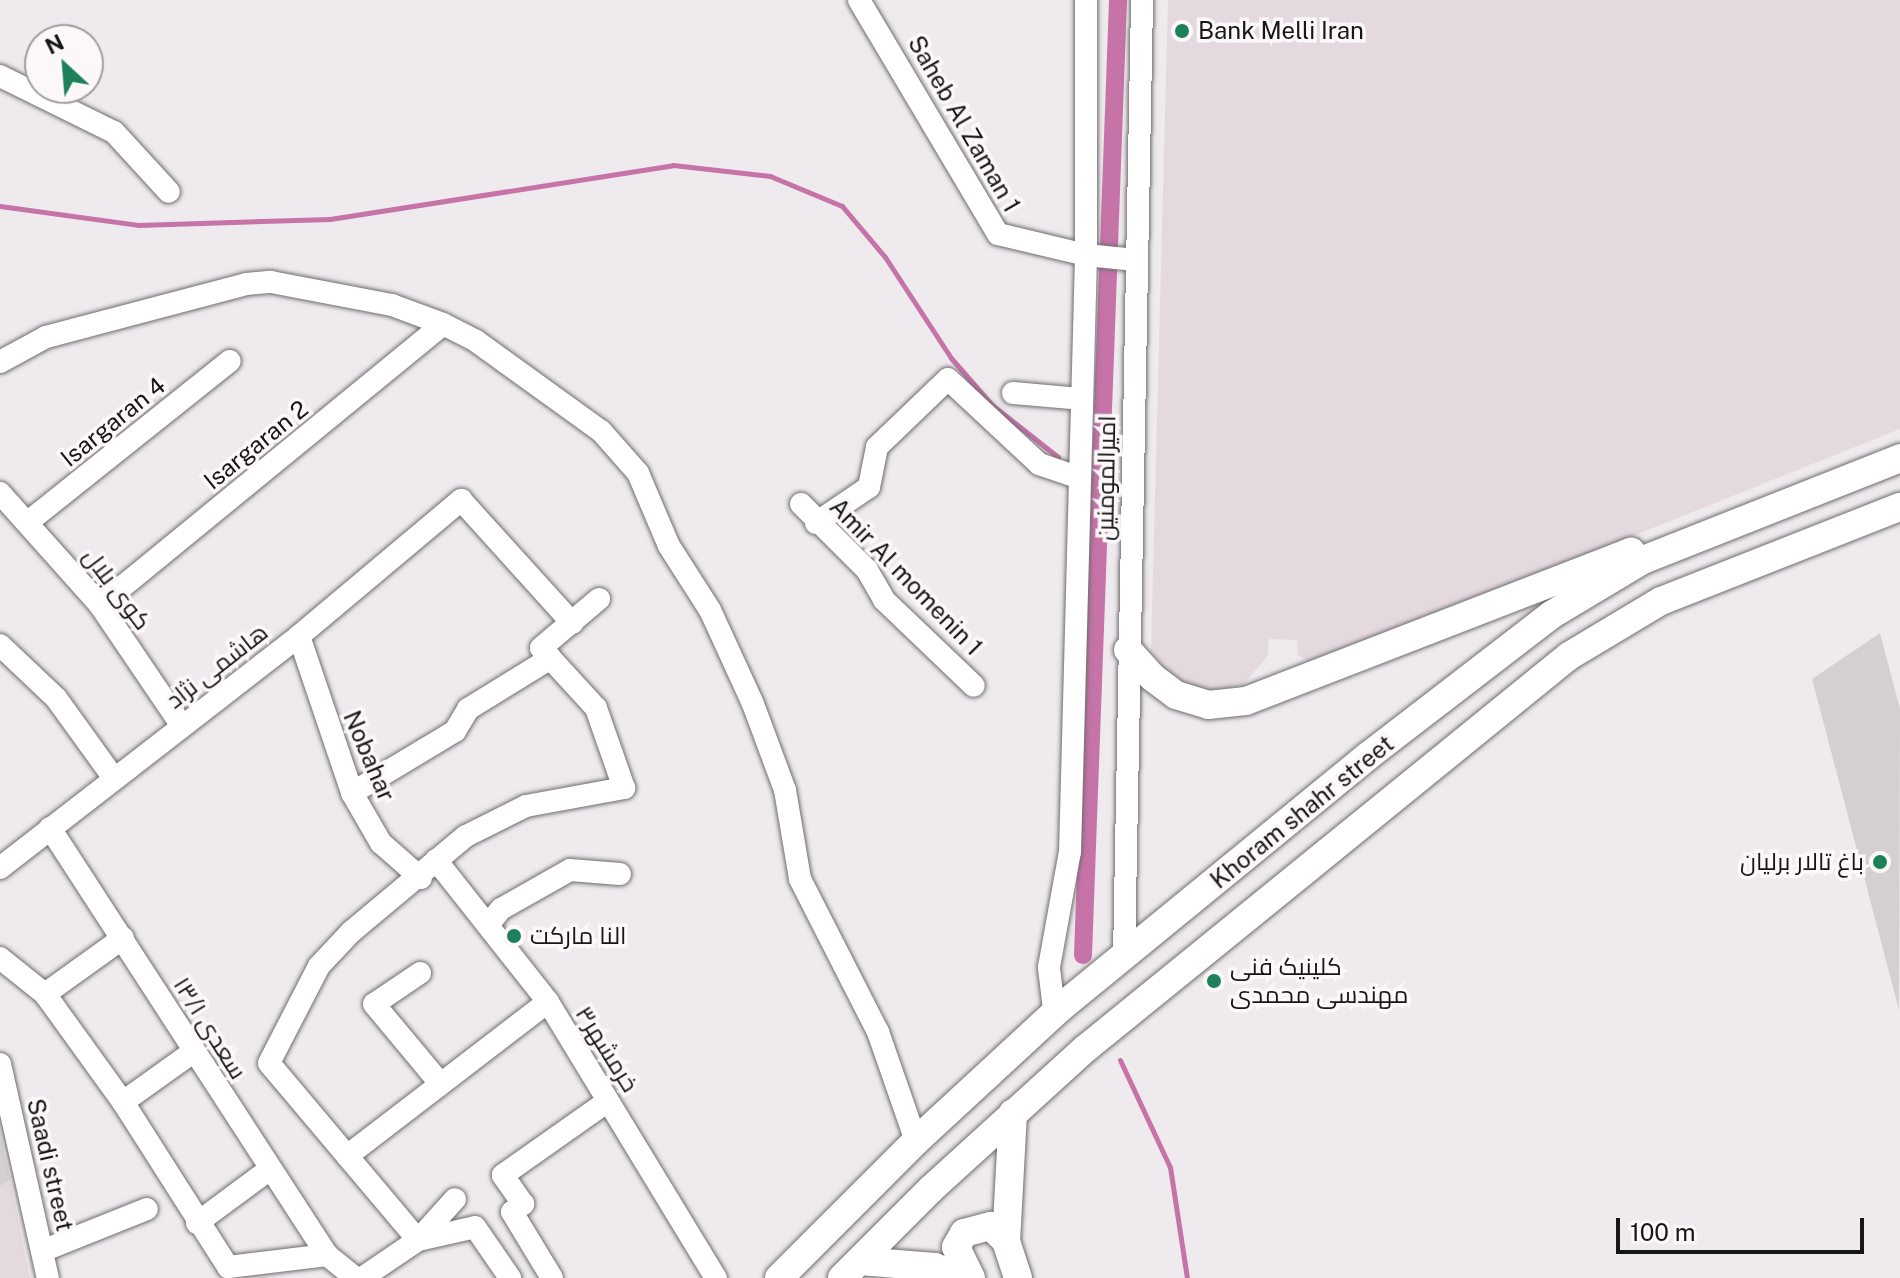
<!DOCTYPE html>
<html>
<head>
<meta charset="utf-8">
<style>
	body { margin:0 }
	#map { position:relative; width:1900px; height:1278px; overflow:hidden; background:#eeeaed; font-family:"Public Sans",Cairo,sans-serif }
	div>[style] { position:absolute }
	.built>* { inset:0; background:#e4d9df }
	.stream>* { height:5px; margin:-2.5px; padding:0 2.5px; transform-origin:2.5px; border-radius:2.5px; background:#c673a8 }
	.canal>* { height:18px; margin:-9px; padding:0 9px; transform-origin:9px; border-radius:9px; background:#c673a8 }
	.building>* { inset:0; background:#d4d0d2 }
	.roads { filter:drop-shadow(0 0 2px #6f6c6e) drop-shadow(0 0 2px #6f6c6e) }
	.minor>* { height:22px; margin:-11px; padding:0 11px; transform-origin:11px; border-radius:11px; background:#fff }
	.major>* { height:28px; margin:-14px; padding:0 14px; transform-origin:14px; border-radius:14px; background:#fff }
	.dots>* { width:22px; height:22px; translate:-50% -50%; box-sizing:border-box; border:4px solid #fcf8fa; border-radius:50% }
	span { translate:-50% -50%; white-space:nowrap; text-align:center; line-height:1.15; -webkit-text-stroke:7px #fcf8fa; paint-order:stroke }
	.poi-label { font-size:24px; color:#171616 }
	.left { translate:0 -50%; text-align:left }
	.right { translate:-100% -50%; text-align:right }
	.street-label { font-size:24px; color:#171616 }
	.north { position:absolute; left:24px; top:24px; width:80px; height:80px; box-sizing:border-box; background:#fcf8fa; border:2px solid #a09e9f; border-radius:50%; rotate:334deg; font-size:22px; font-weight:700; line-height:32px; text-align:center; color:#171616 }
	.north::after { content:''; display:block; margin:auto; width:28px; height:36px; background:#1c815a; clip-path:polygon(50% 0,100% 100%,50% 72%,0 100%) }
	.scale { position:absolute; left:1616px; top:1218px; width:248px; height:36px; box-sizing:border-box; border:4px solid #171616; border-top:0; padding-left:10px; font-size:24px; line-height:28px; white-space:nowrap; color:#171616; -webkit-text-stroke:6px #fcf8fa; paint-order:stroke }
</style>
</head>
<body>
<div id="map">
	<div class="built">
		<i style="clip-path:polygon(1168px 0,1900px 0,1900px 429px,1313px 664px,1298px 655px,1297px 640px,1269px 639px,1268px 655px,1244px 684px,1205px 694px,1170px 677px,1151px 650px)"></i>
		<i style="clip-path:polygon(0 1130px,30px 1278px,0 1278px)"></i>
	</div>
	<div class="stream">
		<i style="left:0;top:206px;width:139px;rotate:7.8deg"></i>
		<i style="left:138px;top:225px;width:192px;rotate:-1.8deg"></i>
		<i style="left:330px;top:219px;width:347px;rotate:-8.9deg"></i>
		<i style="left:673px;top:165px;width:98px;rotate:6.5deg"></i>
		<i style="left:770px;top:176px;width:78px;rotate:22.6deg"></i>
		<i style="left:842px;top:206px;width:67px;rotate:49.9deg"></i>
		<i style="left:885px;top:257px;width:121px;rotate:56.8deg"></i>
		<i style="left:951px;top:358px;width:62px;rotate:48.9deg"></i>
		<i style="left:992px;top:405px;width:84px;rotate:38.2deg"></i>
		<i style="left:1120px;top:1060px;width:118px;rotate:65deg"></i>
		<i style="left:1170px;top:1167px;width:112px;rotate:81.3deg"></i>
	</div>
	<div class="canal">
		<i style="left:1083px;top:955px;width:956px;rotate:-87.9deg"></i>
	</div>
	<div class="building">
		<i style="clip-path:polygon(1880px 633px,1900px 709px,1899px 1010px,1812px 679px)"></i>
		<i style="clip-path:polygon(0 1137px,10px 1179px,0 1186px)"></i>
	</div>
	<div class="roads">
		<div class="minor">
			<i style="left:859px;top:0;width:272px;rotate:59.3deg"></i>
			<i style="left:998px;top:234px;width:90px;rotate:13.4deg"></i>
			<i style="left:1086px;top:255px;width:50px;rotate:5.7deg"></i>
			<i style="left:0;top:76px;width:127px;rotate:26.2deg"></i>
			<i style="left:114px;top:132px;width:81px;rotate:47.5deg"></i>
			<i style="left:0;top:362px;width:52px;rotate:-28.5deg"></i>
			<i style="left:46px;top:337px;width:207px;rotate:-14.8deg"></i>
			<i style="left:246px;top:284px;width:25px;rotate:-5deg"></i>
			<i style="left:271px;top:282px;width:123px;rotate:10.8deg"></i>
			<i style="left:392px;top:305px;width:54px;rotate:20.4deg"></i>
			<i style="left:443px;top:324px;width:37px;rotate:27deg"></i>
			<i style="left:476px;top:341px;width:154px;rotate:35.8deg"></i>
			<i style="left:601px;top:431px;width:56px;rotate:48.6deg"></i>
			<i style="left:638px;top:473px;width:79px;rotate:67deg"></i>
			<i style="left:669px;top:546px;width:76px;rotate:57.4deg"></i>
			<i style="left:710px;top:610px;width:103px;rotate:65.4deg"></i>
			<i style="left:753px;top:704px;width:92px;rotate:69.6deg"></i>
			<i style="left:785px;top:790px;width:90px;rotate:80.4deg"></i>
			<i style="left:800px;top:879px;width:172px;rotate:63deg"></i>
			<i style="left:878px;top:1032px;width:115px;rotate:70.8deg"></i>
			<i style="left:1013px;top:393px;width:68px;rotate:5deg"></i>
			<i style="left:0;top:493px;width:150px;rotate:48.2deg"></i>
			<i style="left:100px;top:605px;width:146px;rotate:55.9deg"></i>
			<i style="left:801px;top:504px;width:93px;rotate:45deg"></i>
			<i style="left:867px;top:570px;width:34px;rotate:60deg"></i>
			<i style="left:884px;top:600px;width:124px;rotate:43.7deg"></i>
			<i style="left:28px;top:522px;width:258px;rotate:-38.6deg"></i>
			<i style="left:816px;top:523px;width:64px;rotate:-34.2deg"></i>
			<i style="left:869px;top:487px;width:41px;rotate:-78.7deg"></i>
			<i style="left:877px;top:447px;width:98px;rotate:-43.8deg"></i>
			<i style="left:948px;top:379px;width:125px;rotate:43deg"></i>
			<i style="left:1039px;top:464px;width:43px;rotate:18.9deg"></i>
			<i style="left:100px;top:605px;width:443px;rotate:-39.3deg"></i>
			<i style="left:299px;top:636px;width:166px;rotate:71.3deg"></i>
			<i style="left:352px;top:793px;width:58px;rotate:59.9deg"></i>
			<i style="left:381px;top:843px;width:53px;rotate:41.2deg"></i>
			<i style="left:0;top:645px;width:77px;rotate:43.4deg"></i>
			<i style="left:56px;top:698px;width:97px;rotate:54.2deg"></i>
			<i style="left:352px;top:793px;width:120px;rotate:-31deg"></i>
			<i style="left:455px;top:731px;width:26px;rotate:-59deg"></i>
			<i style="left:468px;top:709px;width:97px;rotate:-31.6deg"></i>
			<i style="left:50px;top:828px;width:509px;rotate:57.03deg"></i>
			<i style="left:327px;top:1255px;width:36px;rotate:39deg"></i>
			<i style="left:436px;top:860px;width:181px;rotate:51.7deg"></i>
			<i style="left:548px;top:1002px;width:323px;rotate:58.7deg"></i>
			<i style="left:0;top:868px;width:378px;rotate:-37.8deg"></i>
			<i style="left:299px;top:636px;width:212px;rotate:-40deg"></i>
			<i style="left:461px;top:500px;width:166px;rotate:47.9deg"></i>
			<i style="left:488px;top:925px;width:21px;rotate:-51deg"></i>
			<i style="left:501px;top:909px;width:79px;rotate:-29.5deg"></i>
			<i style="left:570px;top:870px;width:50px;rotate:4.6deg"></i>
			<i style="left:1124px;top:957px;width:957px;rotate:-88.92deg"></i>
			<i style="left:0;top:958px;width:58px;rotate:38.7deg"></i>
			<i style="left:45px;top:994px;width:133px;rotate:54.2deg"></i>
			<i style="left:123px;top:1102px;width:196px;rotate:57.5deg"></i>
			<i style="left:228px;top:1267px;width:100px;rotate:-6.9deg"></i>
			<i style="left:420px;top:973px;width:55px;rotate:146deg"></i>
			<i style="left:374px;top:1004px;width:102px;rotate:50.2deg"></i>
			<i style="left:45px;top:994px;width:96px;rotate:-35.7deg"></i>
			<i style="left:1060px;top:1008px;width:10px;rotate:-135deg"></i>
			<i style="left:1053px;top:1001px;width:34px;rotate:-97deg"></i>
			<i style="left:1049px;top:967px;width:117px;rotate:-79.7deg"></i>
			<i style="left:1070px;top:852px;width:597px;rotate:-88.46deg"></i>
			<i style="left:1086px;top:255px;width:255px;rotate:-90deg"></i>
			<i style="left:0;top:1064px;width:219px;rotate:77.4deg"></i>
			<i style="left:123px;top:1102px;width:86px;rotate:-35.5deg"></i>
			<i style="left:347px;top:1156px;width:253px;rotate:-37.5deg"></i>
			<i style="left:197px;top:1223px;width:91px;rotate:-36.5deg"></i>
			<i style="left:418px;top:1240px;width:231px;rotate:-130.1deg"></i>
			<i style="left:269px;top:1063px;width:109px;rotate:-62.7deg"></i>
			<i style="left:319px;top:966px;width:47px;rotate:-46.7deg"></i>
			<i style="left:351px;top:932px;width:150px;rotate:-39.9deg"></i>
			<i style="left:466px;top:836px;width:67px;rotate:-26.6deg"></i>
			<i style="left:526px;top:806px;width:100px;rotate:-10.4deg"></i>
			<i style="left:624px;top:788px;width:85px;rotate:-109.3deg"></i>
			<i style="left:596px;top:708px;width:81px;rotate:-132.5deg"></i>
			<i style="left:541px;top:648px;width:76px;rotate:-40.2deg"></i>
			<i style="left:418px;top:1240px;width:58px;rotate:-12.8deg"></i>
			<i style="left:475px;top:1227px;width:62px;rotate:55.5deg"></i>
			<i style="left:42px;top:1251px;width:113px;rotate:-21.8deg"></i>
			<i style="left:362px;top:1278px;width:68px;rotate:-34.2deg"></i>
			<i style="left:418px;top:1240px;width:55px;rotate:-47.9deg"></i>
			<i style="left:552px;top:1278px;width:77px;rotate:-121.2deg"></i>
			<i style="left:512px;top:1212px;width:14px;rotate:-36deg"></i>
			<i style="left:523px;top:1204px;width:35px;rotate:-125deg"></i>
			<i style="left:503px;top:1175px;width:128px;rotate:-35.2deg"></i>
		</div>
		<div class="major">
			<i style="left:1128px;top:650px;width:36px;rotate:48deg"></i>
			<i style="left:1152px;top:677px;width:30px;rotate:37deg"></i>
			<i style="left:1176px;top:695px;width:34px;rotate:17deg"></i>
			<i style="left:1208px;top:705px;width:38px;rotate:-6deg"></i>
			<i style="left:1246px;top:701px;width:413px;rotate:-21.2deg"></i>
			<i style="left:1013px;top:1113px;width:128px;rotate:93.1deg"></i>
			<i style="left:1006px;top:1241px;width:39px;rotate:72deg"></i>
			<i style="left:860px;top:1261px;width:75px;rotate:4.6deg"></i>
			<i style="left:935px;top:1267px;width:27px;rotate:24deg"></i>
			<i style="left:779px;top:1278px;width:194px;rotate:-45deg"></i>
			<i style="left:916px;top:1141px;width:196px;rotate:-42.7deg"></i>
			<i style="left:1060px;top:1008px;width:398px;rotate:-39.3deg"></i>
			<i style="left:1368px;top:756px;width:231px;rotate:-37.6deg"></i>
			<i style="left:1551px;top:615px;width:107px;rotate:-30.9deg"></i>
			<i style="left:1643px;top:560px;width:277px;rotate:-21.6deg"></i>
			<i style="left:842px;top:1278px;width:126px;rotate:-45deg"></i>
			<i style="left:931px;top:1189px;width:208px;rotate:-42.3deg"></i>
			<i style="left:1085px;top:1049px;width:623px;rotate:-39.08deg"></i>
			<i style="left:1569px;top:656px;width:107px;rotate:-30.9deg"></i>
			<i style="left:1661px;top:601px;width:257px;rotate:-21.5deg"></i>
			<i style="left:971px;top:1278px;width:34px;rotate:-116deg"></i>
			<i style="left:956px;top:1247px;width:16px;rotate:-60deg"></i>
			<i style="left:964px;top:1233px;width:28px;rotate:-15deg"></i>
			<i style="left:991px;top:1226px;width:21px;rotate:45deg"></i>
		</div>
	</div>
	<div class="dots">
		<i style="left:1182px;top:31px;background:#1c815a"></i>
		<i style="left:1880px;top:862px;background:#1c815a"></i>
		<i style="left:514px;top:936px;background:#1c815a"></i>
		<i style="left:1214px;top:981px;background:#1c815a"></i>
	</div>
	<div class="poi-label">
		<span class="left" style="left:1198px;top:31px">Bank Melli Iran</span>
		<span class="right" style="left:1864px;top:862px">باغ تالار برلیان</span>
		<span class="left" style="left:530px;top:936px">النا مارکت</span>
		<span class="left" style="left:1230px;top:981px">کلینیک فنی<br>مهندسی محمدی</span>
	</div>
	<div class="street-label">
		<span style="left:964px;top:124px;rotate:60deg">Saheb Al Zaman 1</span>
		<span style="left:113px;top:422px;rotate:-39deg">Isargaran 4</span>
		<span style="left:256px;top:445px;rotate:-39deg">Isargaran 2</span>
		<span style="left:1106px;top:478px;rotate:-89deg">امیرالمومنین</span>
		<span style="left:906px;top:577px;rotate:46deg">Amir Al momenin 1</span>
		<span style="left:117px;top:589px;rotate:53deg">کوی بلال</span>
		<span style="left:217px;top:666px;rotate:-38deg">هاشمی نژاد</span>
		<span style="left:369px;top:756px;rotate:67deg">Nobahar</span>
		<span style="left:1302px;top:812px;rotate:-39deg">Khoram shahr street</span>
		<span style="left:210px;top:1028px;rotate:58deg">سعدی ۱۳/۱</span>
		<span style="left:607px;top:1049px;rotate:58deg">خرمشهر۳</span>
		<span style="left:50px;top:1165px;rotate:77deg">Saadi street</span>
	</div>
	<div class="north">N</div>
	<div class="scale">100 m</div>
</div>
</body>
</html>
